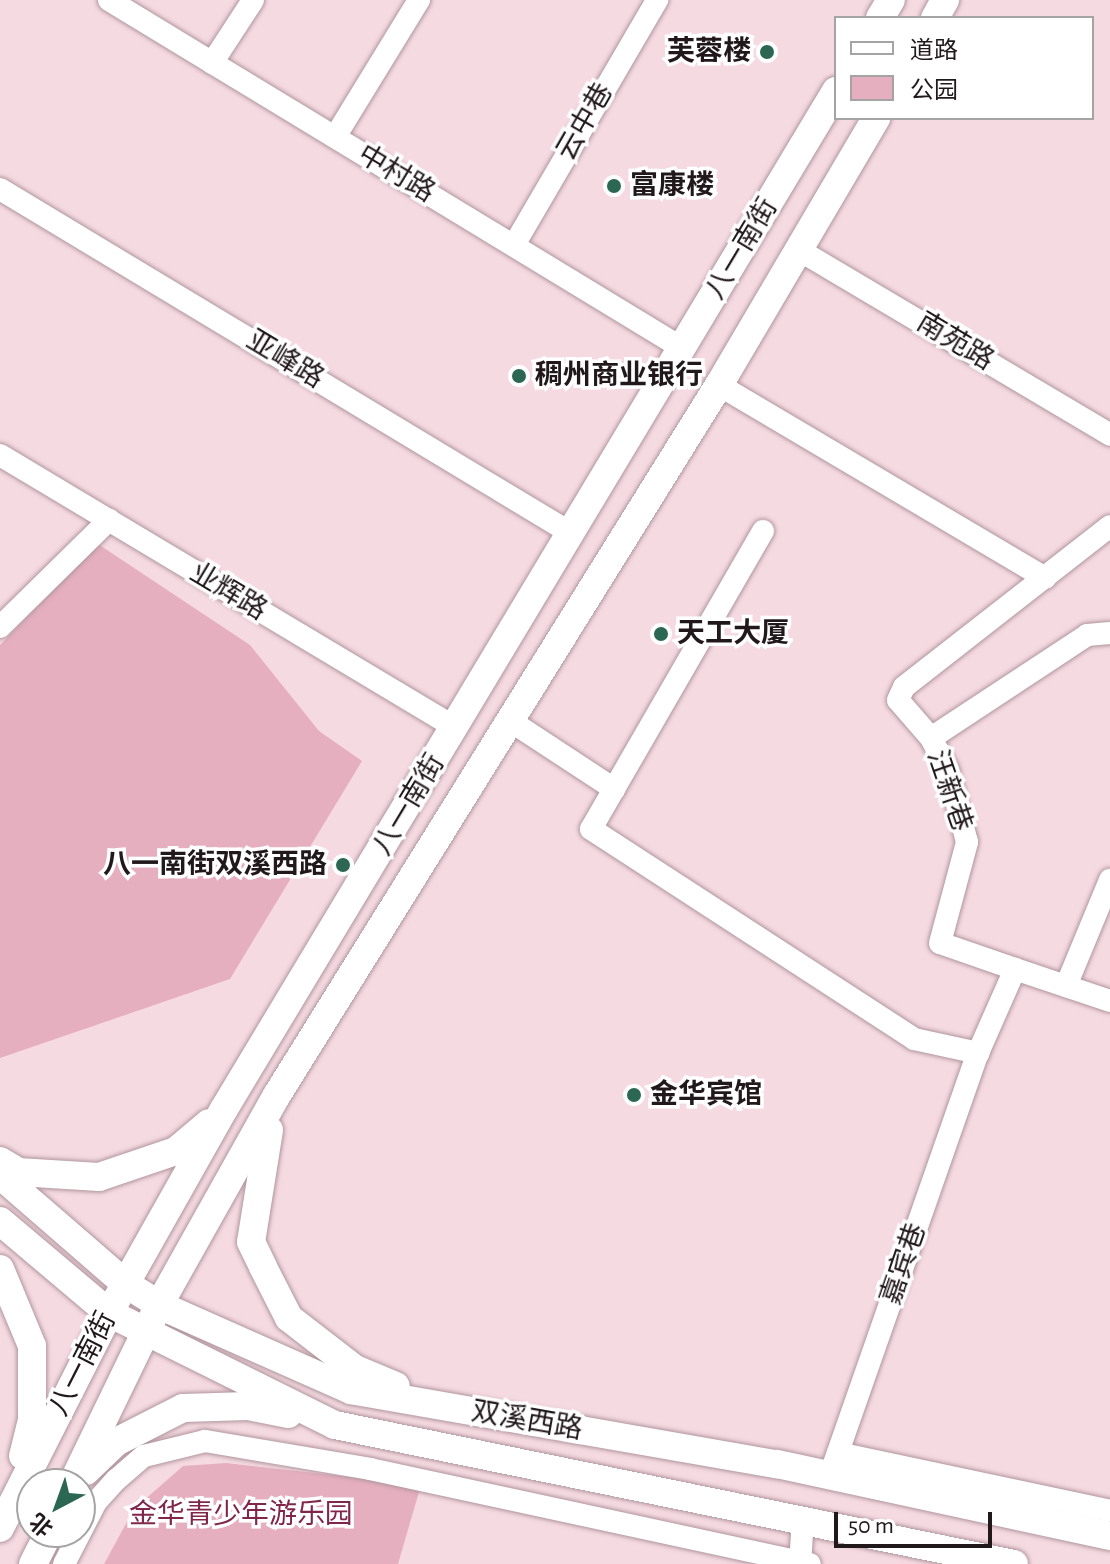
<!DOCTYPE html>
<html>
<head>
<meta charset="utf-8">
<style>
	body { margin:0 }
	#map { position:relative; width:1110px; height:1564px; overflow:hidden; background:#f6dae2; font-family:"Alegreya Sans","Noto Sans SC",sans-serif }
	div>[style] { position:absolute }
	.green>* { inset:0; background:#e5afbf }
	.roads { filter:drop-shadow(0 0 2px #b0969d) drop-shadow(0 0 2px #b0969d) }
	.minor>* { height:22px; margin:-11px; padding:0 11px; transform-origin:11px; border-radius:11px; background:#fff }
	.major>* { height:28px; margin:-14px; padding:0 14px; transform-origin:14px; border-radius:14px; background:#fff }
	.dots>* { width:22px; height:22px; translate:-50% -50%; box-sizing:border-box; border:4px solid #fff; border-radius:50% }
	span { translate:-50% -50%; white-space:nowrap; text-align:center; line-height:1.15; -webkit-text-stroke:7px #fff; paint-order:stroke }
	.poi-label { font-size:28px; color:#21181b; font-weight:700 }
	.right { translate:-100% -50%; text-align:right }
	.left { translate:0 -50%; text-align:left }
	.street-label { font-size:28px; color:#21181b }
	.park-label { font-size:28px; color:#80264b }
	.legend { position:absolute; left:834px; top:16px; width:260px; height:104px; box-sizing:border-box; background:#fff; border:2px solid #a6a3a4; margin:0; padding:10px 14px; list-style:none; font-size:24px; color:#21181b }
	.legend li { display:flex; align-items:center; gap:16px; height:40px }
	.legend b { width:40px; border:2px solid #a6a3a4 }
	.north { position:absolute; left:16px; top:1468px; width:80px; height:80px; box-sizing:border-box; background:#fff; border:2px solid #a6a3a4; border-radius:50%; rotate:221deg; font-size:22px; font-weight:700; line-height:32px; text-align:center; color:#21181b }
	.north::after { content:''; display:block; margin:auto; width:28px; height:36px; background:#2b6752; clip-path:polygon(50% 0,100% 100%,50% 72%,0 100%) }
	.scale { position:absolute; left:834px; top:1512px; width:158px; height:36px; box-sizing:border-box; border:4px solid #21181b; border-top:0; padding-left:10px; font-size:24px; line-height:28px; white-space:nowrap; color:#21181b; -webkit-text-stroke:6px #fff; paint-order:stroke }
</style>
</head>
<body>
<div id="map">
	<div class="green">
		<i style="clip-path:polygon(98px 544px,250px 645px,319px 731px,362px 761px,230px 979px,0 1058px,0 645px)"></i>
		<i style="clip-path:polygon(226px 1463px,421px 1485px,398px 1564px,104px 1564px,134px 1509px,183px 1466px)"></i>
	</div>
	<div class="roads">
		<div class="minor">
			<i style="left:109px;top:0;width:670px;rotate:31.27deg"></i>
			<i style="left:212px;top:63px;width:75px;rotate:-56.9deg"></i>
			<i style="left:335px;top:137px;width:161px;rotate:-58.5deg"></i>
			<i style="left:0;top:189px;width:664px;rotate:31.08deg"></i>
			<i style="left:514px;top:245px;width:284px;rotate:-59.7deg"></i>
			<i style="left:799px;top:250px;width:362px;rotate:30.7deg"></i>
			<i style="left:719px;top:385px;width:379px;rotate:30.6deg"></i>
			<i style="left:0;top:455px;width:531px;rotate:30.91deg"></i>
			<i style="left:0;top:627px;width:153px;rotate:-44.5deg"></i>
			<i style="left:509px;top:720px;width:126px;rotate:33.3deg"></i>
			<i style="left:614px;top:789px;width:46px;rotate:119.9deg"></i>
			<i style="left:591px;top:829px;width:385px;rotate:33deg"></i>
			<i style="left:914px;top:1039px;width:66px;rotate:12.3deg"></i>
			<i style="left:931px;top:738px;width:187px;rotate:-33.4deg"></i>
			<i style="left:1087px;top:635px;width:23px;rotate:-5deg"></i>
			<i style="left:614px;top:789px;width:298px;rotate:-60deg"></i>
			<i style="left:1015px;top:969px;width:79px;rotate:-160.9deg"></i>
			<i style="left:940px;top:943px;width:105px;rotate:-75deg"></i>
			<i style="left:967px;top:842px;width:74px;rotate:-104.8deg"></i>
			<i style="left:948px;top:770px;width:36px;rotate:-118deg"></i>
			<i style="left:931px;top:738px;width:50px;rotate:-131deg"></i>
			<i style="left:898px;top:700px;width:14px;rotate:-65deg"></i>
			<i style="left:904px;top:687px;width:261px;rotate:-38deg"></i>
			<i style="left:1066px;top:986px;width:115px;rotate:-67.5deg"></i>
			<i style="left:838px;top:1453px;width:278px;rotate:12deg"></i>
			<i style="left:830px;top:1475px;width:447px;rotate:-70.7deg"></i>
			<i style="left:978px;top:1053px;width:92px;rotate:-66.2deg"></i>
			<i style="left:1015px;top:969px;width:100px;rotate:18.6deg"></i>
			<i style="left:64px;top:1564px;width:70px;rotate:-62.7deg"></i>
			<i style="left:96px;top:1502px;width:30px;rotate:-48deg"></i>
			<i style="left:116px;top:1480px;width:37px;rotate:-41deg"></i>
			<i style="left:144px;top:1456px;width:63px;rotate:-13.8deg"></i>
			<i style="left:205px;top:1441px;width:167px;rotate:9.6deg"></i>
			<i style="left:370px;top:1469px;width:450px;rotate:12.2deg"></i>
			<i style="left:800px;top:1564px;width:45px;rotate:-86.2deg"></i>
		</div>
		<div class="major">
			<i style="left:880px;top:18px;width:21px;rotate:-59deg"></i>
			<i style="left:935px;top:18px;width:21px;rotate:-61deg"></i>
			<i style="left:269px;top:1130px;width:113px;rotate:99.1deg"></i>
			<i style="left:251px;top:1242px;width:28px;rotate:64deg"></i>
			<i style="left:263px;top:1267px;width:57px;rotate:63deg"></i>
			<i style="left:289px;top:1318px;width:83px;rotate:37.7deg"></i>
			<i style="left:355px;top:1369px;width:44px;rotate:22.5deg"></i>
			<i style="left:0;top:1161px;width:21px;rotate:31deg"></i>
			<i style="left:18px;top:1172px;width:81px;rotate:3.5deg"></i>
			<i style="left:99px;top:1177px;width:81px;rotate:-18.7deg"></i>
			<i style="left:176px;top:1151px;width:43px;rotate:-40.3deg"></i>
			<i style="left:0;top:1175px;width:167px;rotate:40.9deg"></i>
			<i style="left:126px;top:1284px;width:39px;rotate:32deg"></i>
			<i style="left:159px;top:1305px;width:210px;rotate:23.9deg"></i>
			<i style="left:351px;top:1390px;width:432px;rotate:9.9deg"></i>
			<i style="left:777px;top:1464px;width:341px;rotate:12.2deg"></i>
			<i style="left:0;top:1221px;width:143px;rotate:40.2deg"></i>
			<i style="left:109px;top:1313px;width:252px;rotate:26.4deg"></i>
			<i style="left:335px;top:1425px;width:693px;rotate:11.57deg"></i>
			<i style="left:0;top:1269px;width:83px;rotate:67.4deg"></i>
			<i style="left:32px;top:1346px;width:74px;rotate:90deg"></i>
			<i style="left:32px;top:1420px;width:37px;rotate:104deg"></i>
			<i style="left:86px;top:1471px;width:42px;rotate:-44deg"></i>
			<i style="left:116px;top:1442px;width:75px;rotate:-26.9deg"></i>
			<i style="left:183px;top:1408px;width:65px;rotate:-1.8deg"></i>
			<i style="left:248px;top:1406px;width:41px;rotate:11.3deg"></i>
			<i style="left:72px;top:1484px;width:199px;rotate:-64.1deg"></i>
			<i style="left:159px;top:1305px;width:241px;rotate:-60.7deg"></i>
			<i style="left:277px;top:1095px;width:836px;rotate:-58.1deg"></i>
			<i style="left:719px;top:385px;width:310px;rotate:-59.5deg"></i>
			<i style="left:0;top:1528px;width:241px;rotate:-63.1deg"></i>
			<i style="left:109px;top:1313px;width:234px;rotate:-60.6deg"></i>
			<i style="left:224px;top:1109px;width:1188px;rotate:-58.99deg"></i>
			<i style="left:33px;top:1564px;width:36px;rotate:-63deg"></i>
		</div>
	</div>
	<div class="dots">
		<i style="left:767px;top:52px;background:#2b6752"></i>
		<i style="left:614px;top:186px;background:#2b6752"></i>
		<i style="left:519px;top:376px;background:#2b6752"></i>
		<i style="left:661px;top:634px;background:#2b6752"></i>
		<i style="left:343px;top:865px;background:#2b6752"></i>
		<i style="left:634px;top:1095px;background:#2b6752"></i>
	</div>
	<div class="poi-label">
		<span class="right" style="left:751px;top:52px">芙蓉楼</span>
		<span class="left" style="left:630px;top:186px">富康楼</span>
		<span class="left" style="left:535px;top:376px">稠州商业银行</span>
		<span class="left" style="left:677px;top:634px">天工大厦</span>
		<span class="right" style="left:327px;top:865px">八一南街双溪西路</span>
		<span class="left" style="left:650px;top:1095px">金华宾馆</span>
	</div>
	<div class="street-label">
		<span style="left:585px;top:122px;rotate:-60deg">云中巷</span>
		<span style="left:396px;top:174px;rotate:31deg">中村路</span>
		<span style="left:742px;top:249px;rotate:-59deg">八一南街</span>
		<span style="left:955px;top:342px;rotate:31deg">南苑路</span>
		<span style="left:285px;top:360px;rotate:31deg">亚峰路</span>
		<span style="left:228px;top:592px;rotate:31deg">业辉路</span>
		<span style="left:949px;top:791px;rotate:71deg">汪新巷</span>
		<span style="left:409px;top:805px;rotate:-59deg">八一南街</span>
		<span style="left:904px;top:1264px;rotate:-71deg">嘉宾巷</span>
		<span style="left:83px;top:1364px;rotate:-63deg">八一南街</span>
		<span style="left:527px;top:1421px;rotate:10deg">双溪西路</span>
	</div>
	<div class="park-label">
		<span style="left:241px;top:1515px">金华青少年游乐园</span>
	</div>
	<ul class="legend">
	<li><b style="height:10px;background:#fff"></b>道路</li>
	<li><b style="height:22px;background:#e5afbf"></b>公园</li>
	</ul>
	<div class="north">北</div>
	<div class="scale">50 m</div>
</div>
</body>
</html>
